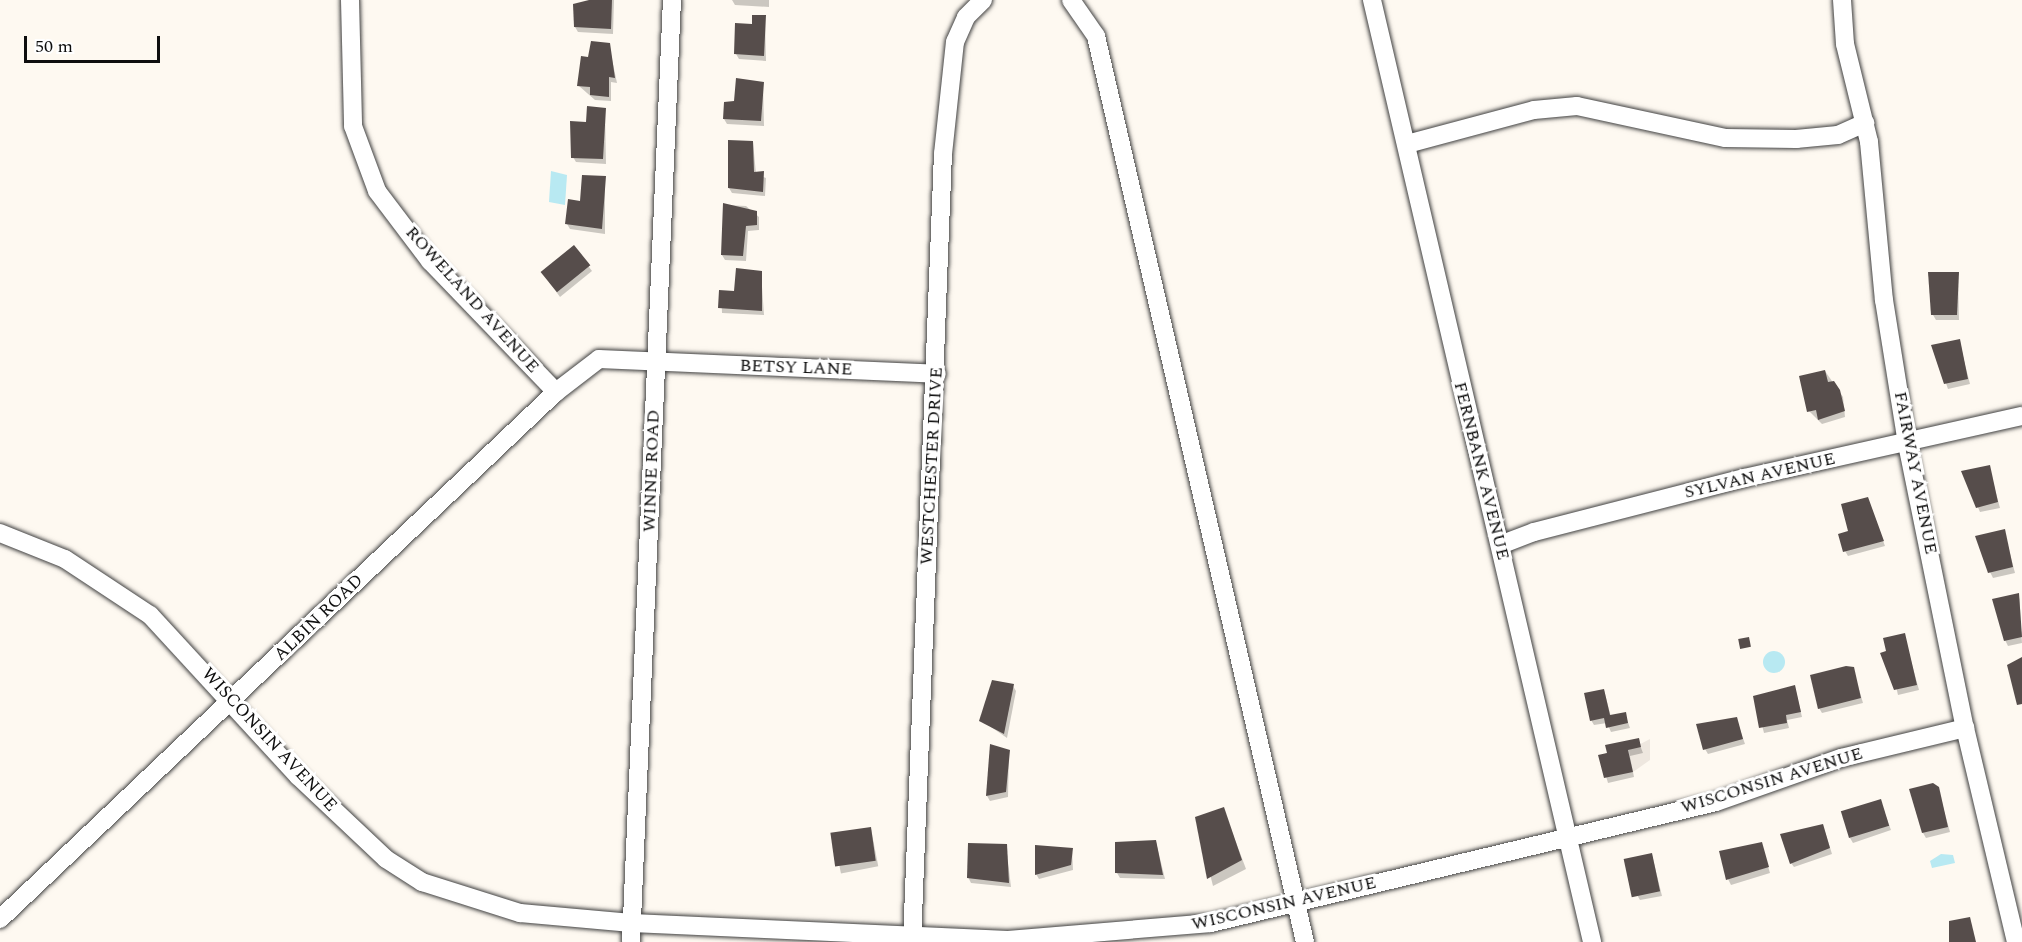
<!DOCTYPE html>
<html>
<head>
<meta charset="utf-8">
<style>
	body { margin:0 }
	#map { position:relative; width:2022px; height:942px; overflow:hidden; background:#fef9f1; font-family:Spectral,serif }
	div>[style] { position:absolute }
	.plaza>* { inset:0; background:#eee7df }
	.water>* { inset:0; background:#b8e9f2 }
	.round { border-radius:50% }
	.shadow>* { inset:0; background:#0003; transform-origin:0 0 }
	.building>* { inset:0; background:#564d4b; transform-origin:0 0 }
	.roads { filter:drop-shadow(0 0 2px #414141) drop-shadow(0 0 2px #414141) }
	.minor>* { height:18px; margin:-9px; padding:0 9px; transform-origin:9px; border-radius:9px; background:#fff }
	span { translate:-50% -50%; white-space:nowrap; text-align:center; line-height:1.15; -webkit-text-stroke:6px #fff; paint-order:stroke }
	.street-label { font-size:18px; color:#0e0e0e }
	.scale { position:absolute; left:24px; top:36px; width:136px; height:27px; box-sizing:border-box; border:3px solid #0e0e0e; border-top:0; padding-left:8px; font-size:18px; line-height:21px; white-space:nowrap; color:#0e0e0e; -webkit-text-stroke:4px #fff; paint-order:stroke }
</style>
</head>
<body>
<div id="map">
	<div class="plaza">
		<i style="clip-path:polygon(1650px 739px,1650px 760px,1633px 772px,1629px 750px)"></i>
	</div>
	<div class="water">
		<i style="clip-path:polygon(551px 171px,567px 175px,565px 205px,549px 202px)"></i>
		<i class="round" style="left:1763px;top:651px;width:22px;height:22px"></i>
		<i style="clip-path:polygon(1941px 854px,1953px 855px,1955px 863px,1932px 868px,1930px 861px)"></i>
	</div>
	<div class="shadow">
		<i style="clip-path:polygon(590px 0,614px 0,613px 34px,578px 32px,575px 27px)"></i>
		<i style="clip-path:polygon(732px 0,769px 0,769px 7px,735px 5px)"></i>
		<i style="clip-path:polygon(765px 17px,766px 61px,739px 59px,736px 54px)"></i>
		<i style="clip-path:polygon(609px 45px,617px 83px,611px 82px,611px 101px,595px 100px,579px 86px,589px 58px)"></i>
		<i style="clip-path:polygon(763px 83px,764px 126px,727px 124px,724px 119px)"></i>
		<i style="clip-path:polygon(605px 110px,606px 164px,576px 162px,573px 157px)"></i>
		<i style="clip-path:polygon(753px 142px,756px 174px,766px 178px,765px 196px,732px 193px,729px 188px)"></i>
		<i style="clip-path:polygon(605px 178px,605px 234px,570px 229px,567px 224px)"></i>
		<i style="clip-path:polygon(725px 205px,746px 206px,759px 217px,759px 230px,748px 231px,746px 261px,725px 260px,722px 255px)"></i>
		<i style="clip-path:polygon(574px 247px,592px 271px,560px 297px,545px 276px)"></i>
		<i style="clip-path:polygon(761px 272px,764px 315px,722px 313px,721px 291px,736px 292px)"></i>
		<i style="clip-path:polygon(1958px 273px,1959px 320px,1936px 320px,1933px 315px)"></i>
		<i style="clip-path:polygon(1959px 341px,1970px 384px,1948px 389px,1933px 346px)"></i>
		<i style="clip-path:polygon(1825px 371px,1843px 397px,1845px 417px,1822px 424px,1809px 411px)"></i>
		<i style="clip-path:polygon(1989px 467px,2000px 508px,1980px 512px,1963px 473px)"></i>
		<i style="clip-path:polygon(1870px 504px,1885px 546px,1848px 556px,1845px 551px)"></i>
		<i style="clip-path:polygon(2004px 531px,2015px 573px,1993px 578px,1990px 572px)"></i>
		<i style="clip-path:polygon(2019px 595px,2022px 643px,2008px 646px,2005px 640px)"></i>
		<i style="clip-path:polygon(1904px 635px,1919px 690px,1898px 695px,1888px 653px)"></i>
		<i style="clip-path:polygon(1853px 669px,1863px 703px,1822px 713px,1819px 708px)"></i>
		<i style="clip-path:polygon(1013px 686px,1016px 691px,1007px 738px,981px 720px)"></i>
		<i style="clip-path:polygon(1795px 687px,1802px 717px,1787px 720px,1789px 728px,1764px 733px,1755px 698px)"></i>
		<i style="clip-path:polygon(1604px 690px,1611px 717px,1625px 714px,1630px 728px,1611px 732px,1607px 723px,1594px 725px,1591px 720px)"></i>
		<i style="clip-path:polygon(1736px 718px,1745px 744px,1708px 754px,1705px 749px)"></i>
		<i style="clip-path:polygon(1638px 740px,1643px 753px,1630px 756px,1634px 777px,1608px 783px,1600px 756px)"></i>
		<i style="clip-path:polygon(1009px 751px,1008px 797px,990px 801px,987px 796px)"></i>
		<i style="clip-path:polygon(1938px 789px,1950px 832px,1926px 838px,1923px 833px)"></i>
		<i style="clip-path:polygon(1880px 800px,1891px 830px,1853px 843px,1850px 838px)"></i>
		<i style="clip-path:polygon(1223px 808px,1246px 869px,1213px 886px,1196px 818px)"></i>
		<i style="clip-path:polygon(1823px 825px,1832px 854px,1794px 867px,1791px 863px)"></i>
		<i style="left:871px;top:829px;width:38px;height:38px;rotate:79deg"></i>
		<i style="clip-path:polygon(1156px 842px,1165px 879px,1120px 878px,1117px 873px)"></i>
		<i style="clip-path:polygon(1761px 843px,1770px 873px,1731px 885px,1728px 879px)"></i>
		<i style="clip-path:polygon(1006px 845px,1011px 887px,971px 883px,968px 877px)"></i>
		<i style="clip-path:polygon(1072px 850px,1073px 870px,1039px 879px,1036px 874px)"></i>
		<i style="clip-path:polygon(1652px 855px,1662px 896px,1640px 900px,1637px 895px)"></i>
	</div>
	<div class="building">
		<i style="clip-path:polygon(589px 0,612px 0,611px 29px,574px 27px,573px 4px)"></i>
		<i style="clip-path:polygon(752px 15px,766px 15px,764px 56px,734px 54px,735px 23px,752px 24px)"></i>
		<i style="clip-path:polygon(591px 41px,610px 43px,615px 78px,609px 77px,609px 97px,590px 95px,590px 87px,577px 86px,581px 56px,588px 57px)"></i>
		<i style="clip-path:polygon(736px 78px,764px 82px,761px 121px,723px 119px,724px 102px,734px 101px)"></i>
		<i style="clip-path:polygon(587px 106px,606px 108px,603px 159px,571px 158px,570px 121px,586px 122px)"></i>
		<i style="clip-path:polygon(728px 140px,753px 141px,754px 172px,764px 171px,763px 192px,728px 188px)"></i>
		<i style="clip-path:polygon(582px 175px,606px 176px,602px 229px,565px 224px,568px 199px,580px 201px)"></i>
		<i style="clip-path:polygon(723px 203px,757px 211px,757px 225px,746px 226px,743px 256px,721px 255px)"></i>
		<i style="left:574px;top:245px;width:26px;height:43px;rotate:51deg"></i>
		<i style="clip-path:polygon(736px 268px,762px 271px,762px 311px,718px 308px,719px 290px,734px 291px)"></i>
		<i style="clip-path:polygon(1928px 272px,1959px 272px,1957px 315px,1931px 315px)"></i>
		<i style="clip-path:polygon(1960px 339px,1968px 379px,1944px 384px,1931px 345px)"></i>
		<i style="clip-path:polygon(1825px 370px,1828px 382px,1834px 381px,1840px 390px,1845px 411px,1818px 420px,1816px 410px,1807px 412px,1799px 376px)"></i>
		<i style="clip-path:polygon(1990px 465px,1998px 502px,1976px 508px,1961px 471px)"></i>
		<i style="clip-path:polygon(1868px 497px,1884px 541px,1843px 552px,1838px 534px,1848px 531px,1841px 504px)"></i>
		<i style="clip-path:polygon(2005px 529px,2013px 567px,1988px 573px,1975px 536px)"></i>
		<i style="clip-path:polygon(2019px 593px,2022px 637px,2004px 641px,1992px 599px)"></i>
		<i style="clip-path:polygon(1905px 633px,1917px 685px,1894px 690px,1880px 653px,1886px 651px,1883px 638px)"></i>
		<i style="left:1749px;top:637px;width:10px;height:11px;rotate:79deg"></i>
		<i style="clip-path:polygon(2022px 657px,2022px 704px,2017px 705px,2007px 665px)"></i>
		<i style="clip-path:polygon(1846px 666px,1854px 667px,1861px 698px,1818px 709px,1810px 675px)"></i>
		<i style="clip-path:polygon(992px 680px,1014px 684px,1004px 734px,979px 721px)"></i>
		<i style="clip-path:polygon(1795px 685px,1801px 712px,1786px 715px,1787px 723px,1759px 728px,1753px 696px)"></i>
		<i style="clip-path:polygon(1604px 689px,1610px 715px,1626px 712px,1628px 723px,1606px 728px,1604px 718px,1590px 721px,1584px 693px)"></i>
		<i style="clip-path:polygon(1737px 717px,1743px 739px,1703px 750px,1696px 724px)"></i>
		<i style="clip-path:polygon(1639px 738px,1641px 747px,1628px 750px,1633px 772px,1604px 778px,1598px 755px,1607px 753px,1605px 745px)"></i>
		<i style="clip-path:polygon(990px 744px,1010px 750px,1006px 792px,986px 796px)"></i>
		<i style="clip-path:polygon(1933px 783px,1939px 787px,1948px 827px,1922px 833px,1909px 789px)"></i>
		<i style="left:1881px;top:799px;width:28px;height:42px;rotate:73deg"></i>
		<i style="clip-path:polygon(1224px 807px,1242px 860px,1207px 879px,1195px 817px)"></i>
		<i style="clip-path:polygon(1823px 824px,1830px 848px,1790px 864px,1780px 834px)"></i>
		<i style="left:871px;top:827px;width:34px;height:41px;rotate:82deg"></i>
		<i style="clip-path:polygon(1156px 840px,1163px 875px,1115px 873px,1115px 842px)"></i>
		<i style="clip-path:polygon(1762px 842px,1769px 867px,1726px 880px,1719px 851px)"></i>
		<i style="clip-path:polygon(968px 843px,1007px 844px,1009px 883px,967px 878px)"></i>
		<i style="clip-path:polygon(1035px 845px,1073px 848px,1071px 865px,1035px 875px)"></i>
		<i style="left:1652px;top:853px;width:39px;height:29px;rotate:78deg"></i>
		<i style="clip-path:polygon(1970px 917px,1976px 942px,1949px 942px,1949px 921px)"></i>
	</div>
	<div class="roads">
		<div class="minor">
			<i style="left:350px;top:0;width:126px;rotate:88.6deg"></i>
			<i style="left:353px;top:126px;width:69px;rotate:69.7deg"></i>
			<i style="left:377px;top:191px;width:88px;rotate:52.9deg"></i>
			<i style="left:430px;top:261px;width:182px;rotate:46.1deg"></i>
			<i style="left:1071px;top:0;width:44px;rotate:55.2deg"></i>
			<i style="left:1096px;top:36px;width:930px;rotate:77.01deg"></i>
			<i style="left:1372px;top:0;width:967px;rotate:76.85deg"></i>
			<i style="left:1842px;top:0;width:44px;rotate:86.1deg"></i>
			<i style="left:1845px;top:44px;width:101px;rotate:76.2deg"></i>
			<i style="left:1869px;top:142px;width:159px;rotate:84.6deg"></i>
			<i style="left:1884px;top:300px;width:146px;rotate:80.9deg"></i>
			<i style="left:1907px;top:444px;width:290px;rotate:78.5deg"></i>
			<i style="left:1965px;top:728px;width:220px;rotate:76.6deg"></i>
			<i style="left:1407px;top:144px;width:131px;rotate:-15deg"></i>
			<i style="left:1534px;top:110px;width:43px;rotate:-5.3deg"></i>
			<i style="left:1577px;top:106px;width:151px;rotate:12.2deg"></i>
			<i style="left:1725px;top:138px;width:71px;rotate:0.8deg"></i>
			<i style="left:1796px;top:139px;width:42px;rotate:-5.4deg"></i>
			<i style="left:1838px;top:135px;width:30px;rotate:-24deg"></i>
			<i style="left:0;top:533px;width:70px;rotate:21.8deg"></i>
			<i style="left:65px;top:559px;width:102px;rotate:33.4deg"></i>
			<i style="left:150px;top:615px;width:219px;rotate:47.4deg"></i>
			<i style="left:298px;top:776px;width:121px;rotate:43.3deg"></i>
			<i style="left:386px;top:859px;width:43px;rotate:32.6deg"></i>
			<i style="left:422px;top:882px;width:103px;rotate:17.6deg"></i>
			<i style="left:520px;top:913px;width:112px;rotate:5.1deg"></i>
			<i style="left:632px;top:923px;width:376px;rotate:2.6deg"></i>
			<i style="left:1008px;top:940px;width:204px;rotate:-4.8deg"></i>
			<i style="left:1211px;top:923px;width:519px;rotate:-13.47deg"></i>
			<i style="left:1716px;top:802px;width:133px;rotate:-19.4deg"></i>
			<i style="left:1841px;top:758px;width:128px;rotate:-13.6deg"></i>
			<i style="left:1500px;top:545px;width:36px;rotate:-21deg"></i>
			<i style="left:1534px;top:532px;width:217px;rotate:-14.4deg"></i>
			<i style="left:1744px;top:478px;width:285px;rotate:-12.6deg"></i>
			<i style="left:0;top:919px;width:766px;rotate:-43.47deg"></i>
			<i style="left:556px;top:392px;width:54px;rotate:-37.5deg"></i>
			<i style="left:599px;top:359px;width:338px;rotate:2.5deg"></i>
			<i style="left:631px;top:942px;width:943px;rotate:-87.51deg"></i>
			<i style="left:912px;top:942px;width:789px;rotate:-87.75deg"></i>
			<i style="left:943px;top:154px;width:113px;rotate:-83.9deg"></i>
			<i style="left:955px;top:42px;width:27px;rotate:-66deg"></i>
			<i style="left:966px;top:17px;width:24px;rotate:-45deg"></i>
		</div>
	</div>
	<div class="street-label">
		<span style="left:472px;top:300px;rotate:48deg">ROWELAND AVENUE</span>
		<span style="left:796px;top:368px;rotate:2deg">BETSY LANE</span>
		<span style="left:932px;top:466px;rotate:-87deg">WESTCHESTER DRIVE</span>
		<span style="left:652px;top:471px;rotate:-88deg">WINNE ROAD</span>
		<span style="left:1481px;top:471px;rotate:76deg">FERNBANK AVENUE</span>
		<span style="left:1915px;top:473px;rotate:79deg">FAIRWAY AVENUE</span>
		<span style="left:1760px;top:476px;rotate:-13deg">SYLVAN AVENUE</span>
		<span style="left:319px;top:618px;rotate:-44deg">ALBIN ROAD</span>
		<span style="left:269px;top:740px;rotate:47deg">WISCONSIN AVENUE</span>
		<span style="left:1772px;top:781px;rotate:-17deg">WISCONSIN AVENUE</span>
		<span style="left:1284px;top:904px;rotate:-13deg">WISCONSIN AVENUE</span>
	</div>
	<div class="scale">50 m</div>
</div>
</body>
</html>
